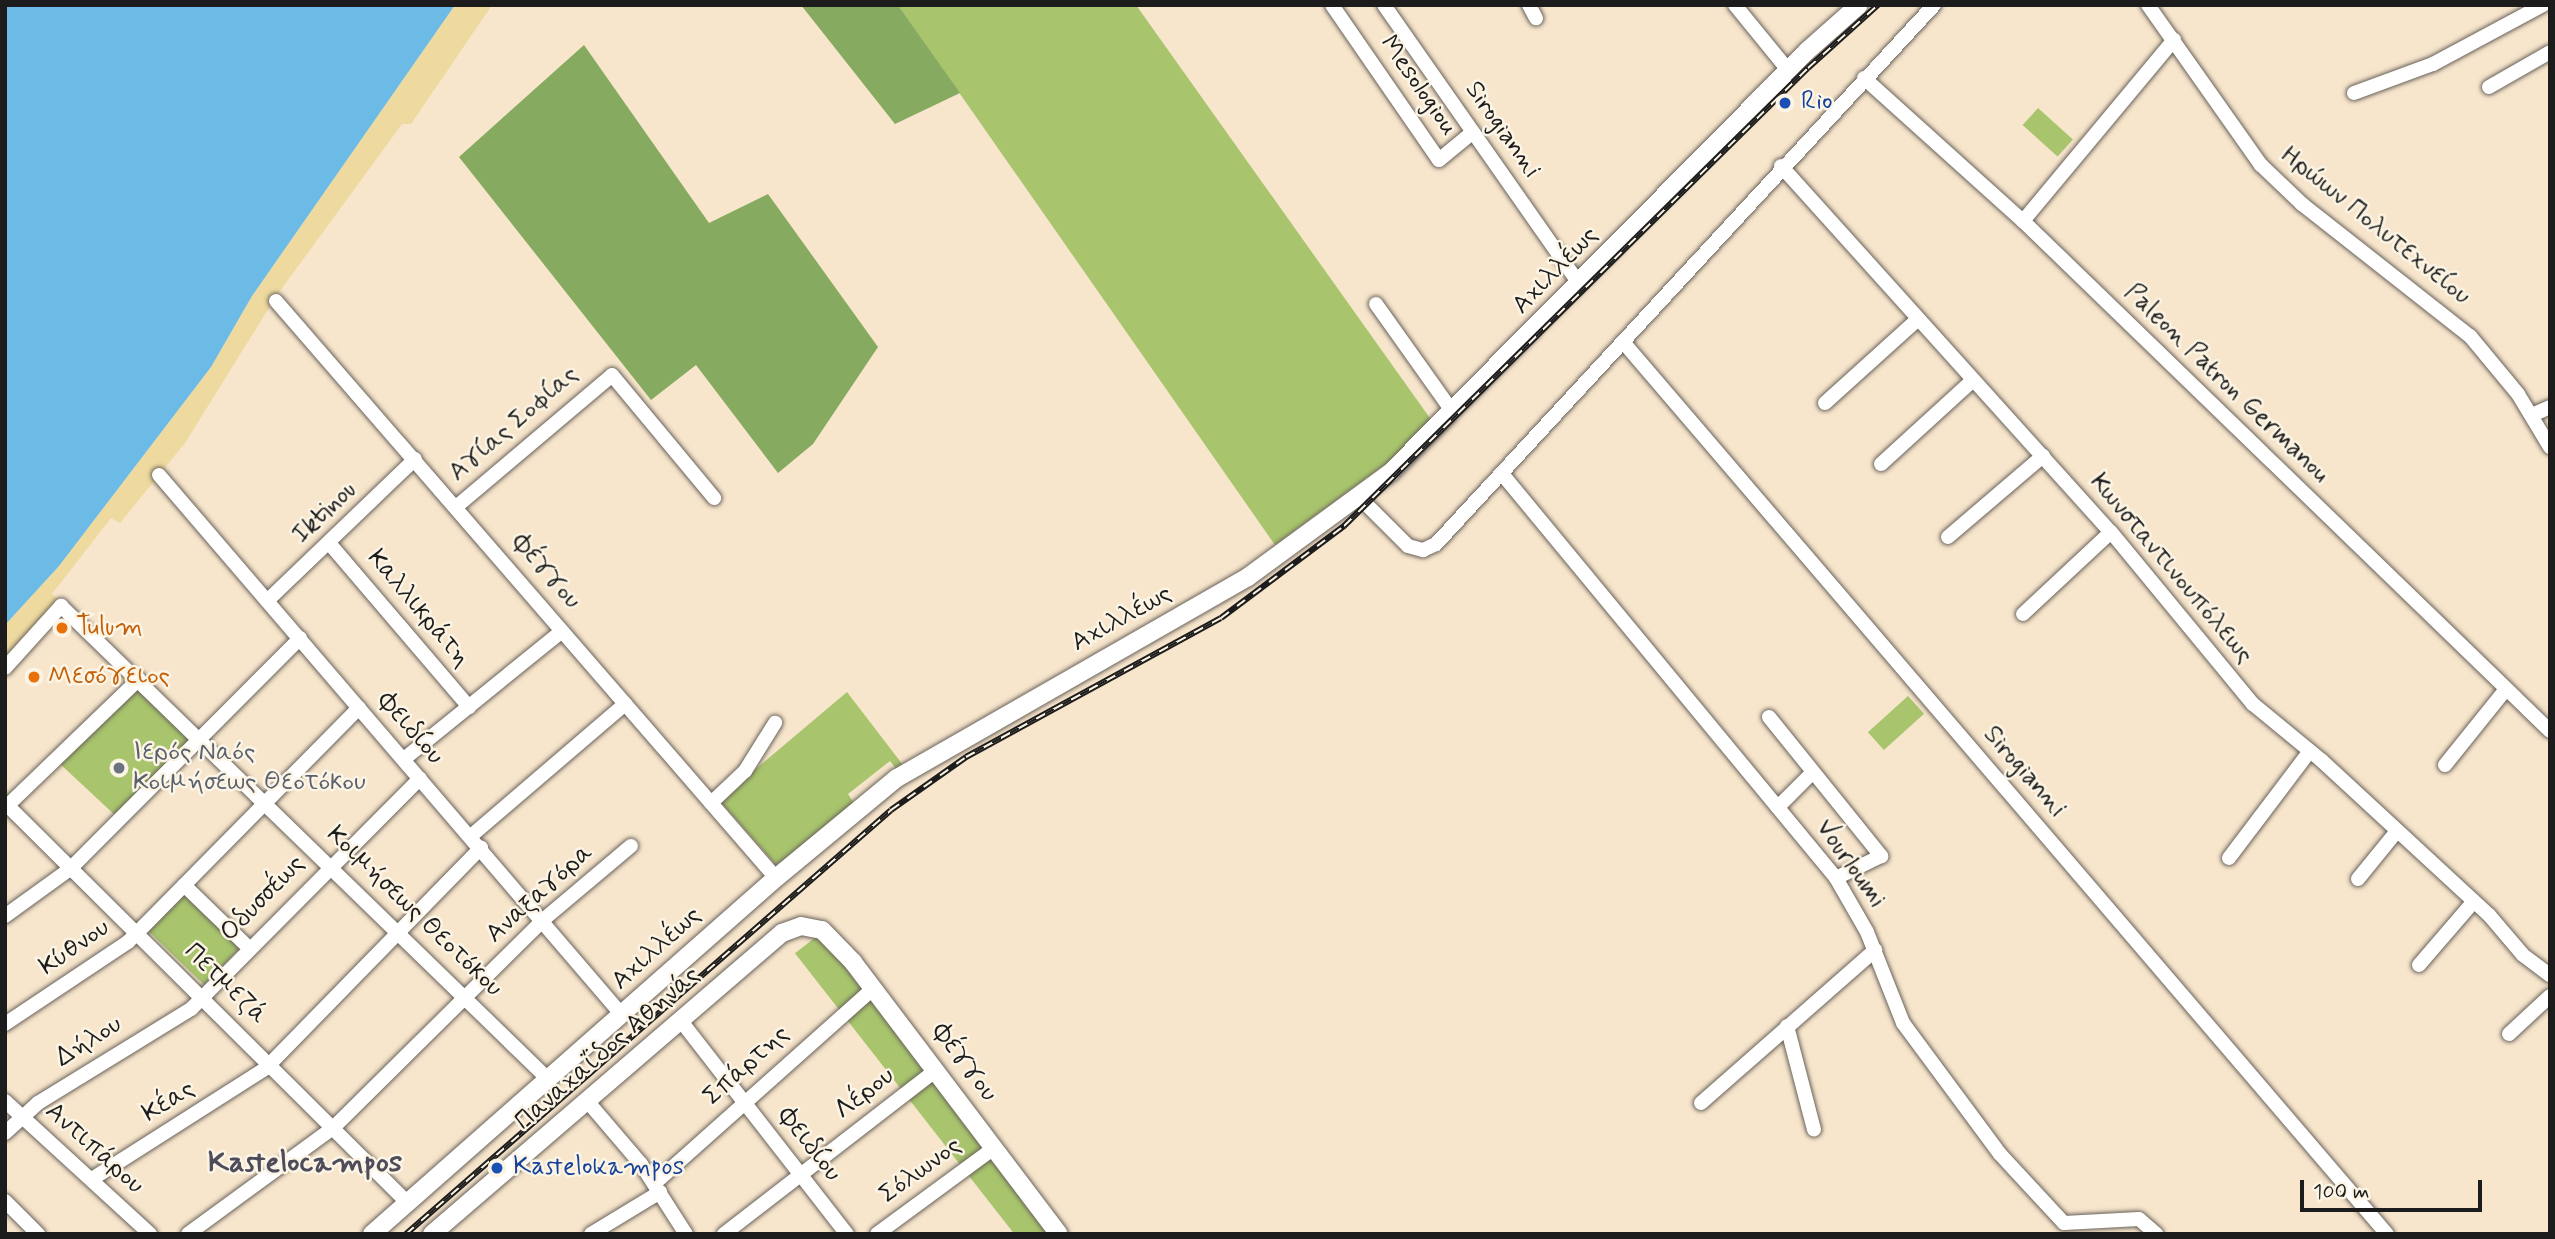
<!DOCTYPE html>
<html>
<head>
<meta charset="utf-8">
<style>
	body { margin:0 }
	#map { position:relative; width:2555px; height:1239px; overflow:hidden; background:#f7e5cc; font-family:Mynerve,sans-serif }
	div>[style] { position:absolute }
	.green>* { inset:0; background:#a8c56d; transform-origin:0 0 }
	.forest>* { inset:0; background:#86aa60 }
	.sand>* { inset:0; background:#eeda9e }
	.water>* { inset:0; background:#6cbbe7 }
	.roads { filter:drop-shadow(0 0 2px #69625a) drop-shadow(0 0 2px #69625a) }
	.minor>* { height:14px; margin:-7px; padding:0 7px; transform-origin:7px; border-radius:7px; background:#fff }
	.tertiary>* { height:18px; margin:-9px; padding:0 9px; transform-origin:9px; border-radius:9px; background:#fff }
	.rail>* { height:6px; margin-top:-3px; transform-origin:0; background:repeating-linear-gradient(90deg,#fcf5e5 0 10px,#1c1c1c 0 20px); box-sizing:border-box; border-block:2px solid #1c1c1c }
	.dots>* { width:19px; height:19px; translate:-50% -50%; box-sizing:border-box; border:4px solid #fcf5e5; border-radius:50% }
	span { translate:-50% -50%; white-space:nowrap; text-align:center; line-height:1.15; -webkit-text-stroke:5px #fcf5e5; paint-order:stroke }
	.street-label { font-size:26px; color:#1c1c1c }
	.transit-label { font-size:26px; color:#164399 }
	.left { translate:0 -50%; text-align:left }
	.food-label { font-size:26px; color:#c56008 }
	.worship-label { font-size:26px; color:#5b616d }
	.quarter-label { font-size:30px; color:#4e4c5b; font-weight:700 }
	.frame { position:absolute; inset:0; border:7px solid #1c1c1c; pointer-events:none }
	.scale { position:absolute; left:2300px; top:1180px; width:182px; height:32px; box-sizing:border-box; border:4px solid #1c1c1c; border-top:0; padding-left:9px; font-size:21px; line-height:24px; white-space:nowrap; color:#1c1c1c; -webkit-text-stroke:5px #fcf5e5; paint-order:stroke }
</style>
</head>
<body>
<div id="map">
	<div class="green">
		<i style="clip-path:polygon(898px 5px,1136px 5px,1432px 421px,1387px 463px,1275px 545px)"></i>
		<i style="left:2038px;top:108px;width:47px;height:23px;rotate:42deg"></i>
		<i style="left:139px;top:679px;width:85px;height:116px;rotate:43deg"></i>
		<i style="clip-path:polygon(847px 692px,906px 769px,899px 772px,890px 761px,848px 794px,857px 808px,776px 865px,719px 800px)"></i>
		<i style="left:1908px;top:696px;width:24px;height:54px;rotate:48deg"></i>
		<i style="left:185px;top:894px;width:77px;height:52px;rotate:44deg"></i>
		<i style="left:821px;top:933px;width:380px;height:33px;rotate:52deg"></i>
	</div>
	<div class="forest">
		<i style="clip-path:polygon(801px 5px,898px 5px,960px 93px,895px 124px)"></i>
		<i style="clip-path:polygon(584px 45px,709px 223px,768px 194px,878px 347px,813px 444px,778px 473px,696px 365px,651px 400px,459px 157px)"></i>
	</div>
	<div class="sand">
		<i style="clip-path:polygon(455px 5px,492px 5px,411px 124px,402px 124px,277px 295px,185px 443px,120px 523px,111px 518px,52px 594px,60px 602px,5px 662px,5px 625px,59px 566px,211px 367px,252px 296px)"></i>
	</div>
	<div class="water">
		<i style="clip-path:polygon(5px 5px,455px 5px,252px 296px,211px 367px,59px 566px,5px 625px)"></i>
	</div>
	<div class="roads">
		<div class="minor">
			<i style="left:1332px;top:5px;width:188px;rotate:55.4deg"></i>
			<i style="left:1439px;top:160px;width:44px;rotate:-39.5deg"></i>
			<i style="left:1384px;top:5px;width:340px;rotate:55deg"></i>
			<i style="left:1529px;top:5px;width:15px;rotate:62deg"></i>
			<i style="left:1735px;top:5px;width:84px;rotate:50.8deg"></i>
			<i style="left:2148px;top:5px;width:196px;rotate:54.8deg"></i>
			<i style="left:2261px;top:165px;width:57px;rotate:43.6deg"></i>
			<i style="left:2302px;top:204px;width:214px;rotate:38.2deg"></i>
			<i style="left:2470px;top:336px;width:75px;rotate:50.4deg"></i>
			<i style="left:2518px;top:394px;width:62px;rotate:58.9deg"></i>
			<i style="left:1864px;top:78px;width:214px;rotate:42deg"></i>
			<i style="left:2023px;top:221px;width:733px;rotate:44.06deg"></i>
			<i style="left:2489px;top:87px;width:70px;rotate:-29.8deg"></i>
			<i style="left:2354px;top:93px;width:84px;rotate:-20.2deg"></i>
			<i style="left:2433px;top:64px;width:125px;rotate:-28.2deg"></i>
			<i style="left:1781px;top:166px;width:493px;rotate:48deg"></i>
			<i style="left:2111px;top:532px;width:223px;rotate:50.5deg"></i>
			<i style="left:2253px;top:704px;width:88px;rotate:39.5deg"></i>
			<i style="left:2321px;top:760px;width:229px;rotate:42.7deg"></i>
			<i style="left:2489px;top:915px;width:52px;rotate:49.6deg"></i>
			<i style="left:2523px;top:955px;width:34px;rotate:37deg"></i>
			<i style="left:2023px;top:221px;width:236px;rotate:-50.2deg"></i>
			<i style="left:276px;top:301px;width:763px;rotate:49.09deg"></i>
			<i style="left:1376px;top:304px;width:131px;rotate:54.6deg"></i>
			<i style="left:1624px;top:343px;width:1173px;rotate:49.43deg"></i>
			<i style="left:1825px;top:403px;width:125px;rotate:-42.1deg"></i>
			<i style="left:2532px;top:415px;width:20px;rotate:-24deg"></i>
			<i style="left:1881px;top:464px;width:125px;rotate:-42.4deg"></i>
			<i style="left:159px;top:475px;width:711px;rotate:49.39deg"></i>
			<i style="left:1503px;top:475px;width:523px;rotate:50.43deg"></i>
			<i style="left:1836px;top:878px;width:62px;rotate:60.1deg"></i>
			<i style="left:1867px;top:932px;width:98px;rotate:68.4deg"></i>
			<i style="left:1903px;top:1023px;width:163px;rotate:53.5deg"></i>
			<i style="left:2000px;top:1154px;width:94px;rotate:47.2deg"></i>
			<i style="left:2064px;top:1223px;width:75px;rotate:-3.1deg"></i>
			<i style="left:2139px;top:1219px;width:23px;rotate:41deg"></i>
			<i style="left:1359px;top:497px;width:69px;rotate:45deg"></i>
			<i style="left:1408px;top:546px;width:16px;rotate:15deg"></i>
			<i style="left:1423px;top:550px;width:14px;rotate:-25deg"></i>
			<i style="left:1436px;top:544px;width:734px;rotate:-47.26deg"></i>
			<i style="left:456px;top:507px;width:204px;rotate:-40.2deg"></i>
			<i style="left:612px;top:375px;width:160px;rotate:50.3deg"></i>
			<i style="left:1948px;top:537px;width:125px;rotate:-40.5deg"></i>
			<i style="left:329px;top:543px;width:216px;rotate:49.5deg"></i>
			<i style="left:267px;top:601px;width:205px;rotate:-43.8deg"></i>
			<i style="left:2023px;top:614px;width:120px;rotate:-43deg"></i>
			<i style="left:5px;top:668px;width:84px;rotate:-47.9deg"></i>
			<i style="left:61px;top:606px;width:680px;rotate:44.17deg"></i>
			<i style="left:1769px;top:717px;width:179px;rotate:51.1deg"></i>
			<i style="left:1881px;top:856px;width:50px;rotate:153.9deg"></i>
			<i style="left:404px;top:759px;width:203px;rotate:-39deg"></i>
			<i style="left:2445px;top:765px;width:97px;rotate:-51.2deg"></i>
			<i style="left:5px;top:803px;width:568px;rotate:44.79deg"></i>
			<i style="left:711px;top:803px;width:47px;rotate:-43.3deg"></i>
			<i style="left:745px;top:771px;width:57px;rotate:-58deg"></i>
			<i style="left:1778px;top:807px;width:49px;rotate:-45deg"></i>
			<i style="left:5px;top:808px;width:186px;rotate:-43.9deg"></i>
			<i style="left:471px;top:836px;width:203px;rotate:-40.6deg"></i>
			<i style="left:2229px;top:858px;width:134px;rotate:-52.9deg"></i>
			<i style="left:2358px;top:879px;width:62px;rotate:-50.9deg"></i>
			<i style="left:184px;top:885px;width:91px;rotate:44.1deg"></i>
			<i style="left:5px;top:916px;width:80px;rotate:-35.9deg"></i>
			<i style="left:70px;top:869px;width:326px;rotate:-45.1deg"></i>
			<i style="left:2419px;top:965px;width:84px;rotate:-49.3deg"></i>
			<i style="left:681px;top:1021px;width:270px;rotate:52.1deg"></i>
			<i style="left:5px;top:1024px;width:148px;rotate:-33.7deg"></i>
			<i style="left:128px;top:942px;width:329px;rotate:-45.4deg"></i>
			<i style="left:1787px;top:1026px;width:107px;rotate:75.4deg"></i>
			<i style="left:2509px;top:1034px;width:56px;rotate:-42.8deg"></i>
			<i style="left:5px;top:1101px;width:197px;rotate:42.5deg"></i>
			<i style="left:588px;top:1102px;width:82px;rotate:49.5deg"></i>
			<i style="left:641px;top:1164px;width:83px;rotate:57.3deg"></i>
			<i style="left:1701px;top:1103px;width:232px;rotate:-41.3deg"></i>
			<i style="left:5px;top:1133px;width:45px;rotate:-42.3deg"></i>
			<i style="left:38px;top:1103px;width:180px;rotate:-31.6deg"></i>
			<i style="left:191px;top:1009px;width:325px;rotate:-45.2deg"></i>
			<i style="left:92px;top:1179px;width:206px;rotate:-32.5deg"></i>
			<i style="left:266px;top:1068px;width:308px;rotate:-45.7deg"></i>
			<i style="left:655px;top:1183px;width:293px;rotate:-41.7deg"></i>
			<i style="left:5px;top:1201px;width:47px;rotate:45deg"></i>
			<i style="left:188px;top:1234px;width:181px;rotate:-36.2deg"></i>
			<i style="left:334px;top:1127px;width:294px;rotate:-44.7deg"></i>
			<i style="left:543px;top:920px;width:115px;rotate:-40.1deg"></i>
			<i style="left:591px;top:1234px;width:81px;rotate:-31.3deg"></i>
			<i style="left:724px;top:1234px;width:268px;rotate:-37.7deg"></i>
			<i style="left:877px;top:1234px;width:145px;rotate:-36.3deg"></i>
		</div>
		<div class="tertiary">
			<i style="left:372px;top:1234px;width:538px;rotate:-41.39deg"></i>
			<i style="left:776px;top:878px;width:157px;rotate:-39.6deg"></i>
			<i style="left:897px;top:778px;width:404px;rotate:-29.8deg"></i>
			<i style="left:1248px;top:577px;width:177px;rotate:-36.3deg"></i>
			<i style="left:1391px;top:472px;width:592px;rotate:-45.34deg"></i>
			<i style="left:1807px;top:51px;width:69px;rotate:-41.5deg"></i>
			<i style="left:432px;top:1234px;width:462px;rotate:-40.7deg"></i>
			<i style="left:782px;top:933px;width:20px;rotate:-20deg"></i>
			<i style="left:801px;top:926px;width:21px;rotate:11deg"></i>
			<i style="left:822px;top:930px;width:45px;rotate:45.9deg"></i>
			<i style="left:853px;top:962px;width:341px;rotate:52.9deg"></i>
		</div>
	</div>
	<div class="rail">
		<i style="left:406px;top:1234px;width:644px;rotate:-41.16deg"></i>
		<i style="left:891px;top:810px;width:92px;rotate:-35.2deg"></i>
		<i style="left:966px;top:757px;width:290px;rotate:-28.6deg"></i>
		<i style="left:1221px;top:618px;width:154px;rotate:-36.8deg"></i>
		<i style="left:1344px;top:526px;width:652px;rotate:-44.63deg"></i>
		<i style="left:1808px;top:68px;width:94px;rotate:-42deg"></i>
	</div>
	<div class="dots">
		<i style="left:1785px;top:103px;background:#1a4fb4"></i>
		<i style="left:62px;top:628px;background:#e8710a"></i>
		<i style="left:34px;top:677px;background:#e8710a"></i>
		<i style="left:119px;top:768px;background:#6b7280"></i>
		<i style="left:497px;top:1168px;background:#1a4fb4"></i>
	</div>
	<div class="street-label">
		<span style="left:1418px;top:86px;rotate:55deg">Mesologiou</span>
		<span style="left:1502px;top:130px;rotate:55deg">Sirogianni</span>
		<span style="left:2375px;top:226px;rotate:39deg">Ηρώων Πολυτεχνείου</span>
		<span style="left:1556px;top:271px;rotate:-46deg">Αχιλλέως</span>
		<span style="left:2226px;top:384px;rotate:44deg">Paleon Patron Germanou</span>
		<span style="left:514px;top:424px;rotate:-41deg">Αγίας Σοφίας</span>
		<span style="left:325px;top:513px;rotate:-44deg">Iktinou</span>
		<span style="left:2171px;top:569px;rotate:50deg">Κωνσταντινουπόλεως</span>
		<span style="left:546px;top:572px;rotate:49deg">Φέγγου</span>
		<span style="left:418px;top:609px;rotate:50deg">Καλλικράτη</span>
		<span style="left:1122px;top:619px;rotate:-29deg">Αχιλλέως</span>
		<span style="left:410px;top:729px;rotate:49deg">Φειδίου</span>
		<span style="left:2024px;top:772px;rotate:49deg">Sirogianni</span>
		<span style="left:1850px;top:864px;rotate:55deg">Vourloumi</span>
		<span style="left:540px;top:894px;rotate:-42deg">Αναξαγόρα</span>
		<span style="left:263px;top:899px;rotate:-46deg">Οδυσσέως</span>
		<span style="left:414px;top:912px;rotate:44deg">Κοιμήσεως Θεοτόκου</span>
		<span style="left:75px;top:948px;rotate:-35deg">Κύθνου</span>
		<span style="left:657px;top:949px;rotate:-42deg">Αχιλλέως</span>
		<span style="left:225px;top:984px;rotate:44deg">Πετμεζά</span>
		<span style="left:89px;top:1042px;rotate:-32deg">Δήλου</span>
		<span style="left:608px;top:1049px;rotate:-41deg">Παναχαΐδος Αθηνάς</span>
		<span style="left:964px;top:1063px;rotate:53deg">Φέγγου</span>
		<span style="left:747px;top:1066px;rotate:-42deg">Σπάρτης</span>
		<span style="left:865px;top:1094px;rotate:-38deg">Λέρου</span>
		<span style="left:169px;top:1102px;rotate:-32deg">Κέας</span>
		<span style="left:809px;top:1145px;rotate:52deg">Φειδίου</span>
		<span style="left:94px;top:1149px;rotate:42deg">Αντιπάρου</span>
		<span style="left:921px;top:1171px;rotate:-36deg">Σόλωνος</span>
	</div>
	<div class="transit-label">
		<span class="left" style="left:1801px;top:103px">Rio</span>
		<span class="left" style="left:513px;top:1168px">Kastelokampos</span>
	</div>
	<div class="food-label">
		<span class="left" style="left:76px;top:628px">Tulum</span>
		<span class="left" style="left:48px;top:677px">Μεσόγειος</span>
	</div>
	<div class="worship-label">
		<span class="left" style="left:133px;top:768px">Ιερός Ναός<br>Κοιμήσεως Θεοτόκου</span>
	</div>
	<div class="quarter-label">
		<span style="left:305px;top:1163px">Kastelocampos</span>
	</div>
	<div class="frame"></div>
	<div class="scale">100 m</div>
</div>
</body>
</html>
